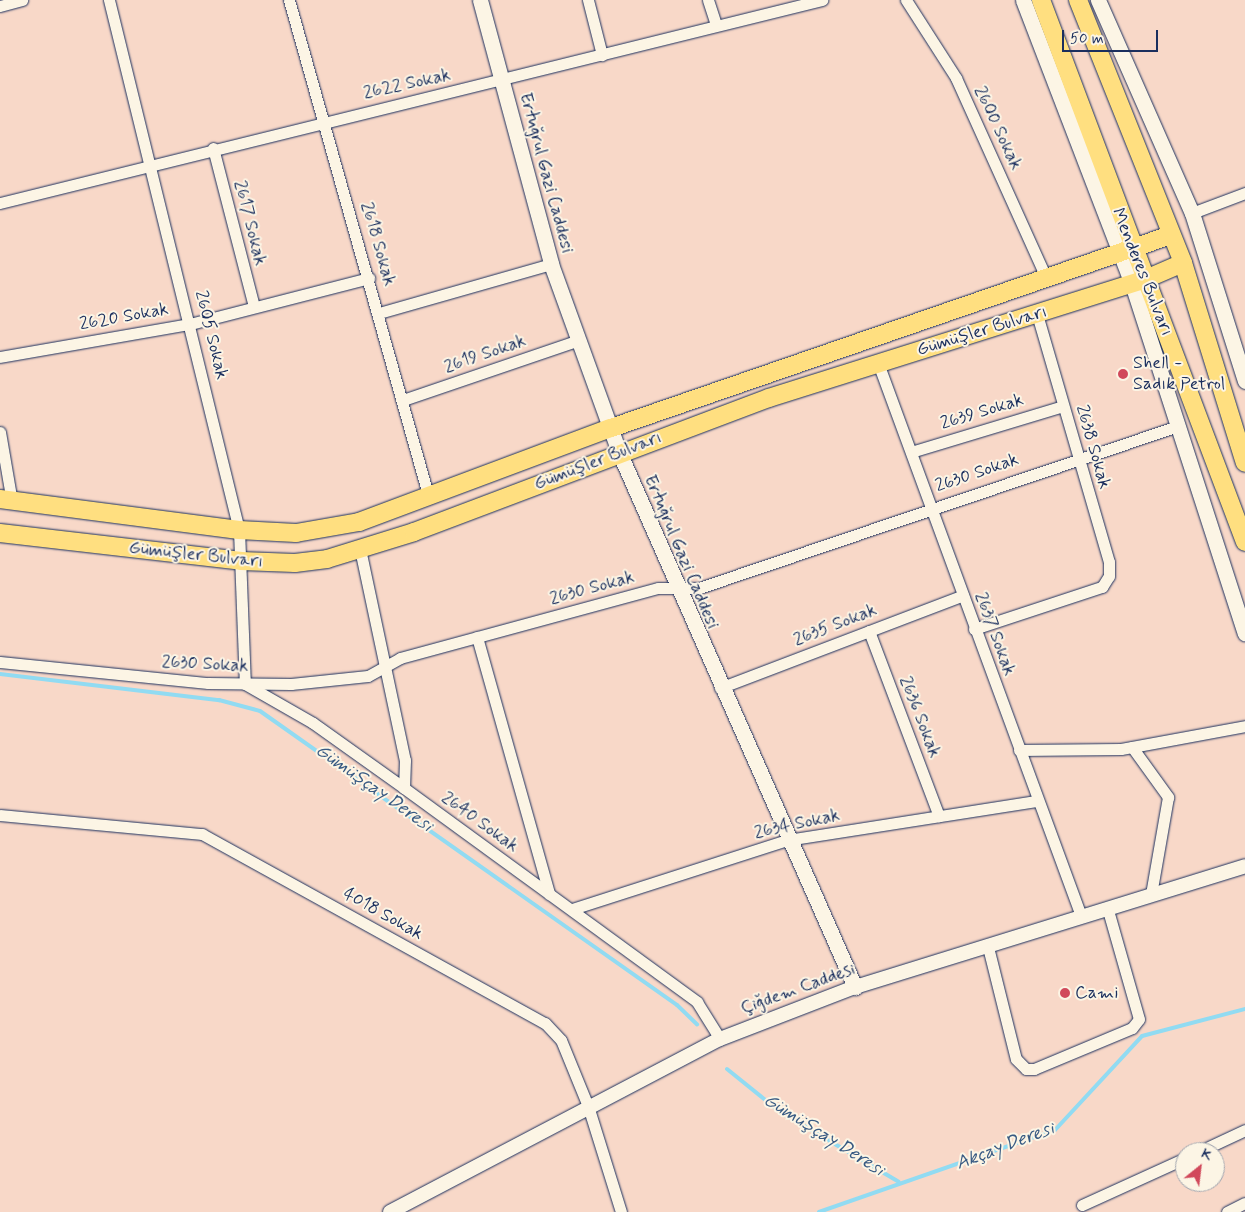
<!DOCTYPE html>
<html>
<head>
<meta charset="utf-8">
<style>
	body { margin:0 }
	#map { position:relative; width:1245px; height:1212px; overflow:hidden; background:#fae4d4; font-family:Mynerve,sans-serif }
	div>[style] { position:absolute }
	.built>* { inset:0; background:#f8d8c8 }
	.stream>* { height:4px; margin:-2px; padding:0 2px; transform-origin:2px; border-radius:2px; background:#91dbf2 }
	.roads { filter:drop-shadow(0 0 1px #1b2f5e) drop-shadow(0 0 1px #1b2f5e) }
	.minor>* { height:11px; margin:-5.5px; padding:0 5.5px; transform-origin:5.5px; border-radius:5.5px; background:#fcf5e5 }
	.tertiary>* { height:14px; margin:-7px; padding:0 7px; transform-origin:7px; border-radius:7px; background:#fcf5e5 }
	.secondary>* { height:15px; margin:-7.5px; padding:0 7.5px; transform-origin:7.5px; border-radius:7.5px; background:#fcf5e5 }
	.primary>* { height:18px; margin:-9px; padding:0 9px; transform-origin:9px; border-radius:9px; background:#ffdf80 }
	.dots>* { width:14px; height:14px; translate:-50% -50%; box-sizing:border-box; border:2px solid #fcf5e5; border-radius:50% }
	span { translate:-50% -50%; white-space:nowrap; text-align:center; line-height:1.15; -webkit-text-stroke:4px #fcf5e5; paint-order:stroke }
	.street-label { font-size:18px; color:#1b2f5e }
	.poi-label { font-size:18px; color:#1b2f5e }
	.left { translate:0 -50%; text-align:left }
	.water-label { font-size:19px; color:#385a83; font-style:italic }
	.north { position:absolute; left:1175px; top:1142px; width:50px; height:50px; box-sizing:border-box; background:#fcf5e5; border:1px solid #a2a6af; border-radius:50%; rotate:29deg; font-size:14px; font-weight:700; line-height:20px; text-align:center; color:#1b2f5e }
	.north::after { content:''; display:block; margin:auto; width:18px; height:22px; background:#d1495b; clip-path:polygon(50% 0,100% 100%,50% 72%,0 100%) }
	.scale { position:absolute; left:1062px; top:30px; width:96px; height:22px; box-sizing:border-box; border:2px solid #1b2f5e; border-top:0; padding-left:6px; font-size:15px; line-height:18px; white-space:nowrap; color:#1b2f5e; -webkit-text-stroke:4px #fcf5e5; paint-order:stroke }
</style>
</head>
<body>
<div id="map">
	<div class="built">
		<i style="clip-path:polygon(evenodd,0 0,1245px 0,1245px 1212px,0 1212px,0 0,1185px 1152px,1215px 1152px,1215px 1182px,1185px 1182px,1185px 1152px)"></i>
	</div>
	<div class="stream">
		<i style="left:0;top:674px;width:221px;rotate:6.8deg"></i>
		<i style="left:219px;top:700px;width:42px;rotate:15deg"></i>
		<i style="left:260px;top:711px;width:510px;rotate:35.19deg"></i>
		<i style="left:677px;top:1005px;width:28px;rotate:44deg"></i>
		<i style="left:727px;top:1069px;width:67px;rotate:38.9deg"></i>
		<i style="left:779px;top:1111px;width:139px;rotate:30.6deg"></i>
		<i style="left:819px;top:1212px;width:250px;rotate:-19.2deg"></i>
		<i style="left:1055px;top:1130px;width:128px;rotate:-47.2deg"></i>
		<i style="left:1142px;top:1036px;width:106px;rotate:-14.7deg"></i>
	</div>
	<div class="roads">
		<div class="minor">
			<i style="left:109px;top:0;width:546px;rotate:76.22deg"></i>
			<i style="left:239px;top:530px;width:154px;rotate:87.8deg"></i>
			<i style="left:245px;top:684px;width:78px;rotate:29.8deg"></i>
			<i style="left:313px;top:723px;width:112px;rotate:35.5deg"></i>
			<i style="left:289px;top:0;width:517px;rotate:74.3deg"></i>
			<i style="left:588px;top:0;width:57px;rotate:75.7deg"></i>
			<i style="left:708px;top:0;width:26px;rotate:72deg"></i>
			<i style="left:906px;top:0;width:93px;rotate:57.3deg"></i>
			<i style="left:956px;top:78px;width:218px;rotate:65.7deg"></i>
			<i style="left:0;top:6px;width:23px;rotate:-15deg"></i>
			<i style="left:213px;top:148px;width:164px;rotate:75.5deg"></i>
			<i style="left:0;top:203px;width:847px;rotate:-13.87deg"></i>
			<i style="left:1192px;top:213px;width:57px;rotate:-20.7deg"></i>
			<i style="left:379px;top:313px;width:179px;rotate:-15.9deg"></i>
			<i style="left:0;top:357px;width:193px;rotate:-9.9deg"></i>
			<i style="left:190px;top:324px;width:185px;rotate:-14.4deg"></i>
			<i style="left:878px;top:363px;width:589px;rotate:69.84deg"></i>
			<i style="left:403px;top:400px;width:186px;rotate:-18.8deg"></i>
			<i style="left:0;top:432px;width:71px;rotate:80.3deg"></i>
			<i style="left:911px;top:452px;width:159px;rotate:-16.8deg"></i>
			<i style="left:360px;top:549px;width:216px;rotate:78deg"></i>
			<i style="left:405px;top:760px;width:28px;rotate:92deg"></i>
			<i style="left:404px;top:788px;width:363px;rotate:36.1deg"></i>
			<i style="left:697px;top:1002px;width:44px;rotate:58.1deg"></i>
			<i style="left:974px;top:629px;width:135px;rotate:-18.2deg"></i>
			<i style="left:1102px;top:587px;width:13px;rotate:-58deg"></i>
			<i style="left:1109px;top:576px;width:14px;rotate:-90deg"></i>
			<i style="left:1109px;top:562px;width:258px;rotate:-106.2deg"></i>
			<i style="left:869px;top:631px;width:198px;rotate:69.3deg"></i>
			<i style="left:477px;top:637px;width:267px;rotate:74.3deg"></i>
			<i style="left:0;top:662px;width:209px;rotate:5.8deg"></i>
			<i style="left:208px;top:683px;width:83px;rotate:0.7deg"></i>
			<i style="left:291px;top:684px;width:77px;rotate:-5.9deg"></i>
			<i style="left:368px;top:676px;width:37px;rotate:-29deg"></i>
			<i style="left:400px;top:658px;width:267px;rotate:-15.2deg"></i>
			<i style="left:658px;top:588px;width:41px"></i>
			<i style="left:699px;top:588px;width:506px;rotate:-18.69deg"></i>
			<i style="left:720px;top:688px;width:260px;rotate:-20.9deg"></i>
			<i style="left:1132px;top:747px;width:62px;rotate:54.2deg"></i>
			<i style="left:1168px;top:797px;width:98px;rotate:99.9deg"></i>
			<i style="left:1019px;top:750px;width:102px;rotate:-0.6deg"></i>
			<i style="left:1121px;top:749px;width:126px;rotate:-10.5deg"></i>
			<i style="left:0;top:815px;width:203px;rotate:5.4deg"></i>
			<i style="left:202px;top:834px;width:392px;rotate:28.9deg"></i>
			<i style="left:545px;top:1023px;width:23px;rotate:47deg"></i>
			<i style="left:561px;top:1040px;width:71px;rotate:67.8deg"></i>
			<i style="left:588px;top:1106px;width:111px;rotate:72.7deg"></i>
			<i style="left:572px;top:909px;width:226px;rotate:-17.8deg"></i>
			<i style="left:787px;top:840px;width:253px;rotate:-8.9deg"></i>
			<i style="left:988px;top:947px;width:115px;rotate:76deg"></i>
			<i style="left:1016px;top:1059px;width:14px;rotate:45deg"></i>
			<i style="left:1026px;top:1069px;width:8px"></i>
			<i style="left:1034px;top:1069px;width:106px;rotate:-22.7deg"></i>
			<i style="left:1132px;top:1028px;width:11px;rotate:-52deg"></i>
			<i style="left:1139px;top:1019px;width:116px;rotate:-105.9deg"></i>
			<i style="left:1198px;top:1152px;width:52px;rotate:-25.1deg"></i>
			<i style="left:1082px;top:1205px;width:113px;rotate:-24.5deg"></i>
			<i style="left:1227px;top:1212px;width:20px;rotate:-27deg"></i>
		</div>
		<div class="tertiary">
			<i style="left:390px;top:1212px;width:373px;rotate:-27.7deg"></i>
			<i style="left:720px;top:1039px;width:145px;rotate:-21.1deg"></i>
			<i style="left:855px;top:987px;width:408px;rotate:-17.2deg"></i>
		</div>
		<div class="secondary">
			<i style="left:480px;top:0;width:273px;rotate:74.9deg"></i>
			<i style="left:551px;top:264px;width:200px;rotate:70.1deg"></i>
			<i style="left:619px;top:452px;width:585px;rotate:66.2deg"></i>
			<i style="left:1023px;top:0;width:304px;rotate:69deg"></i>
			<i style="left:1132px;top:284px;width:367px;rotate:72.1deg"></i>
			<i style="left:1098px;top:0;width:233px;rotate:66.2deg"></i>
			<i style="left:1192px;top:213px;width:176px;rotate:72.5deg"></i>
		</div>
		<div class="primary">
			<i style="left:1041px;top:0;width:579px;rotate:69.37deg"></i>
			<i style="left:1078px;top:0;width:283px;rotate:68.2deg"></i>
			<i style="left:1183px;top:263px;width:209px;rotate:72.8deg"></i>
			<i style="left:0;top:499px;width:241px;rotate:7.4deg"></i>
			<i style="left:239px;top:530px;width:57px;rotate:3deg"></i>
			<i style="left:296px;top:533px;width:64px;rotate:-9.9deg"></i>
			<i style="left:359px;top:522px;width:269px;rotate:-20.5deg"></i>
			<i style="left:611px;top:428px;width:592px;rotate:-19.02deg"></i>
			<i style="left:0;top:533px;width:243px;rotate:6.6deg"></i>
			<i style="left:241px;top:561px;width:54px;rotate:2.1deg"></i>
			<i style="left:295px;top:563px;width:32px;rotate:-7deg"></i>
			<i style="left:327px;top:559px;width:91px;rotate:-17.2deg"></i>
			<i style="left:414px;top:532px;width:379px;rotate:-20.7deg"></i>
			<i style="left:769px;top:398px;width:395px;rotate:-17.5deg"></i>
			<i style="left:1146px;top:279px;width:40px;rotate:-23.4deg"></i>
		</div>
	</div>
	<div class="dots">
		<i style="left:1123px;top:374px;background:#d1495b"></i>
		<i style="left:1065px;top:993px;background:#d1495b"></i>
	</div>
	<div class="street-label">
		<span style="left:407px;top:84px;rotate:-12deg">2622 Sokak</span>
		<span style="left:998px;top:128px;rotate:65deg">2600 Sokak</span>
		<span style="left:546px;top:173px;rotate:75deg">Ertuğrul Gazi Caddesi</span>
		<span style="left:250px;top:223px;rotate:76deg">2617 Sokak</span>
		<span style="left:378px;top:244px;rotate:74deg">2618 Sokak</span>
		<span style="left:1142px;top:272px;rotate:68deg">Menderes Bulvarı</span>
		<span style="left:124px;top:317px;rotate:-10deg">2620 Sokak</span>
		<span style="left:982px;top:331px;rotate:-17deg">Gümüşler Bulvarı</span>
		<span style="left:211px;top:335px;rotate:76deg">2605 Sokak</span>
		<span style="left:485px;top:354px;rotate:-19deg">2619 Sokak</span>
		<span style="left:982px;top:412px;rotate:-17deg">2639 Sokak</span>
		<span style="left:1093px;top:447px;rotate:74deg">2638 Sokak</span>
		<span style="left:598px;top:461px;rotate:-21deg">Gümüşler Bulvarı</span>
		<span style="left:977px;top:473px;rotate:-19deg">2630 Sokak</span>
		<span style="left:681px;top:552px;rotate:67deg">Ertuğrul Gazi Caddesi</span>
		<span style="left:196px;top:555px;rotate:6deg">Gümüşler Bulvarı</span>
		<span style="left:592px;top:588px;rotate:-15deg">2630 Sokak</span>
		<span style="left:835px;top:625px;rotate:-21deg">2635 Sokak</span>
		<span style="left:995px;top:634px;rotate:70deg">2637 Sokak</span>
		<span style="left:205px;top:664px;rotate:3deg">2630 Sokak</span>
		<span style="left:920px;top:717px;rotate:69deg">2636 Sokak</span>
		<span style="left:480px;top:822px;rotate:36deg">2640 Sokak</span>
		<span style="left:797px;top:824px;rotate:-12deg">2634 Sokak</span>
		<span style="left:383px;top:914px;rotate:29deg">4018 Sokak</span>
		<span style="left:798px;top:989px;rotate:-20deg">Çiğdem Caddesi</span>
	</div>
	<div class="poi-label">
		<span class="left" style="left:1133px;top:374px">Shell -<br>Sadık Petrol</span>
		<span class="left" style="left:1075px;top:993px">Cami</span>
	</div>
	<div class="water-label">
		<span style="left:374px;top:788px;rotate:35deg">Gümüşçay Deresi</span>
		<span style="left:824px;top:1135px;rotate:32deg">Gümüşçay Deresi</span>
		<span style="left:1005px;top:1146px;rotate:-21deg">Akçay Deresi</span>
	</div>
	<div class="north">K</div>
	<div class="scale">50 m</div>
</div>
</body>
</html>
